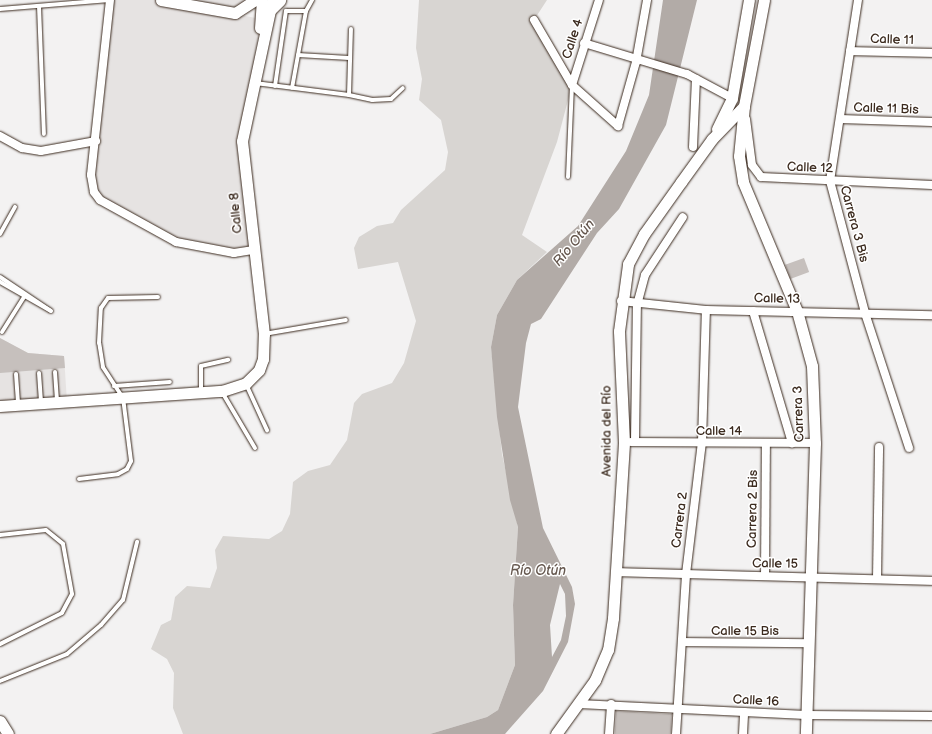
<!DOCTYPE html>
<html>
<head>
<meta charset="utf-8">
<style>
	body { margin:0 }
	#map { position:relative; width:932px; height:734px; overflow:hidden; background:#f3f2f2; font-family:"Balsamiq Sans",sans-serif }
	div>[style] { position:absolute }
	.built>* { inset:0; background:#e6e3e2 }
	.green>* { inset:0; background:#d8d5d2 }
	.water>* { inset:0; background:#b2aba7 }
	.building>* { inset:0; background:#c6c0bd; transform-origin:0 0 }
	.roads { filter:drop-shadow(0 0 1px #3b2a1e) drop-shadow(0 0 1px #3b2a1e) }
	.lane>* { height:4px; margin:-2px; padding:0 2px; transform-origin:2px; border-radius:2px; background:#fff }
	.street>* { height:8px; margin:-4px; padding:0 4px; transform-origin:4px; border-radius:4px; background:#fff }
	.secondary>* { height:11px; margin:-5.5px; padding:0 5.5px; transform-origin:5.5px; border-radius:5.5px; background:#fff }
	.primary>* { height:13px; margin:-6.5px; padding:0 6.5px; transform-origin:6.5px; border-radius:6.5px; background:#fff }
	span { translate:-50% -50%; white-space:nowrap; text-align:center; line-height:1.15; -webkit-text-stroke:3px #fff; paint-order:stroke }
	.street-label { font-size:13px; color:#3b2a1e }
	.water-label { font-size:14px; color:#65574e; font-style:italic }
</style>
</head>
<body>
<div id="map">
	<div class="built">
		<i style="clip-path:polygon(113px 0,255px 0,229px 13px,261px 19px,242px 141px,254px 250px,234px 253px,176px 242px,94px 192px,96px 141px)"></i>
		<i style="clip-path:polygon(0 338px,28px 353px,64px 356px,67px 402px,0 406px)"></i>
	</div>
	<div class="green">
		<i style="clip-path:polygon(419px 0,547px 0,534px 20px,572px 85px,557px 142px,522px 235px,547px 252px,517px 280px,497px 315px,491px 347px,502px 454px,518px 527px,513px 605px,515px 665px,498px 710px,487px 717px,430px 734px,183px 734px,173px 708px,174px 673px,167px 659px,151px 649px,161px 625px,171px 620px,175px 597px,187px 586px,210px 588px,217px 568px,215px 550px,223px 536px,269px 539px,282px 531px,290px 514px,293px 482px,308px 471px,330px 465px,347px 440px,354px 403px,362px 394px,392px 383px,404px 363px,416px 321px,398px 262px,358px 269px,354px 248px,359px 237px,377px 226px,393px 223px,401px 210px,445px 170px,448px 152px,441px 120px,419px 100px,422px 79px,416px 48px)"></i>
	</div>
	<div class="water">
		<i style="clip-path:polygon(evenodd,663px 0,697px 0,666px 125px,619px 209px,597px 233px,541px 319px,531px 324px,526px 343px,518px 407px,543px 528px,572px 587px,575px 604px,568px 642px,543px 691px,505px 734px,430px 734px,487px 717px,498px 710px,515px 665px,513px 605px,518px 527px,510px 500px,497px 417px,491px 347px,497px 315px,517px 280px,578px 226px,626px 151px,649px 95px,663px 0,560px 584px,565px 594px,566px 616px,561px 640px,552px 657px,550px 625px,560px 584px)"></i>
	</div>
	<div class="building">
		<i style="left:804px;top:258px;width:15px;height:20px;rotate:70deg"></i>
		<i style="clip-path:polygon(0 338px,28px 353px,64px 356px,65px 368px,0 373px)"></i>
		<i style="left:616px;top:711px;width:56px;height:23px;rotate:3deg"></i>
	</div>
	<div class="roads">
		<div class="lane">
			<i style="left:39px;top:6px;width:128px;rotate:87.8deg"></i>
			<i style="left:0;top:9px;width:110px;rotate:-4.7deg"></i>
			<i style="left:306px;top:11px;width:13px;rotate:-61deg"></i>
			<i style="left:298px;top:55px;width:51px;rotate:3.4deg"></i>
			<i style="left:255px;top:83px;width:95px;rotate:7.3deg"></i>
			<i style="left:349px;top:95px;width:66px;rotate:-88.3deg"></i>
			<i style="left:275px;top:86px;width:76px;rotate:-81.7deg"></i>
			<i style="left:286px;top:11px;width:20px"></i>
			<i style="left:306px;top:11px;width:78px;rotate:100.3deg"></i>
			<i style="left:349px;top:95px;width:24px;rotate:12deg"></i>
			<i style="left:372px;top:100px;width:19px;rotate:-3deg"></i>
			<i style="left:391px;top:99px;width:16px;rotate:-43deg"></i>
			<i style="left:568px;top:177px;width:92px;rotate:-87.5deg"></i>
			<i style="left:0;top:234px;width:31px;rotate:-61deg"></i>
			<i style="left:0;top:277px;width:61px;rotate:33.7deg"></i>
			<i style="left:51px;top:311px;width:59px;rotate:-150.4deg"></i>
			<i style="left:2px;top:332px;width:41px;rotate:-57.8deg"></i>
			<i style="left:264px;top:334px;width:83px;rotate:-9.7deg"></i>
			<i style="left:55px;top:372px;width:30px;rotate:86deg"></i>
			<i style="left:39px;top:373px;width:30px;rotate:86deg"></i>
			<i style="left:16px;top:374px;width:31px;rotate:86deg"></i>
			<i style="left:246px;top:384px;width:51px;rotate:65.5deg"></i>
			<i style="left:114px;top:386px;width:56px;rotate:-4.1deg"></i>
			<i style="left:201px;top:392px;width:26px;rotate:-90deg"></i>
			<i style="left:201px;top:366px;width:28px;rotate:-13deg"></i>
			<i style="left:222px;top:392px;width:65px;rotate:59.5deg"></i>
			<i style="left:79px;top:479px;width:39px;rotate:-7deg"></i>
			<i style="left:118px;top:474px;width:10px;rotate:-29deg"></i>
			<i style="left:127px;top:469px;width:9px;rotate:-63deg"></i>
			<i style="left:131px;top:461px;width:64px;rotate:-97.2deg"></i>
			<i style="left:123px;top:398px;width:37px;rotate:-123deg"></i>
			<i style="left:103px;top:367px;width:24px;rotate:-99deg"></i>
			<i style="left:99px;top:343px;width:35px;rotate:-87deg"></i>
			<i style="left:101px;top:308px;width:12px;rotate:-55deg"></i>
			<i style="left:108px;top:298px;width:50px;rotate:-1.1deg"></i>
			<i style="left:0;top:535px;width:46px;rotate:-6.2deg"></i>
			<i style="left:46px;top:530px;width:22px;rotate:39deg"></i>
			<i style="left:63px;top:544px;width:51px;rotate:79.8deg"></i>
			<i style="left:72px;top:594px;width:21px;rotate:118deg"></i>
			<i style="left:62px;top:613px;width:69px;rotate:153.4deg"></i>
			<i style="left:0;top:681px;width:72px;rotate:-21.9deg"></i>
			<i style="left:67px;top:654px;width:45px;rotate:-40.5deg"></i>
			<i style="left:101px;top:625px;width:33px;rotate:-49deg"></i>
			<i style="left:123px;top:600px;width:60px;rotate:-76.4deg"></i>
		</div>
		<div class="street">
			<i style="left:110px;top:0;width:176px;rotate:96.2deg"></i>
			<i style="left:91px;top:175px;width:17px;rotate:80deg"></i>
			<i style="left:94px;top:192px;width:10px;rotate:53deg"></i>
			<i style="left:100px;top:200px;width:87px;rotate:28.9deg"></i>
			<i style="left:176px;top:242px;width:59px;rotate:10.7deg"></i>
			<i style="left:234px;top:253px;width:20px;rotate:-9deg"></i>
			<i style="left:858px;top:0;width:183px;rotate:98.8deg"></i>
			<i style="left:830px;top:181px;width:137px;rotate:75.1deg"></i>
			<i style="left:865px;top:313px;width:142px;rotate:71.9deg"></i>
			<i style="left:534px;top:20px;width:75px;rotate:59.7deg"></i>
			<i style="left:572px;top:85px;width:62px;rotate:41.7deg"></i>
			<i style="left:618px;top:126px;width:66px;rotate:-74.3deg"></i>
			<i style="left:636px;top:62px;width:63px;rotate:-79.9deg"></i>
			<i style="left:584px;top:43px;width:108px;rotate:16.8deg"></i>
			<i style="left:687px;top:74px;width:51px;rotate:28.1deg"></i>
			<i style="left:850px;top:51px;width:82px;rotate:1.4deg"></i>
			<i style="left:572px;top:85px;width:89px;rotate:-72.4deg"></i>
			<i style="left:746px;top:119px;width:46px;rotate:82.6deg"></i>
			<i style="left:752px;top:165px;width:15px;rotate:53deg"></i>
			<i style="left:761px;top:177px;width:171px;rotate:2.7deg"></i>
			<i style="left:840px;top:119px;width:92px;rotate:1.9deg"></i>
			<i style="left:0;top:136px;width:25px;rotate:29deg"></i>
			<i style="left:22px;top:148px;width:19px;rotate:9deg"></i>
			<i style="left:41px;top:151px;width:56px;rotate:-10.3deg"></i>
			<i style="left:693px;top:147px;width:68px;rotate:-87.5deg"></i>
			<i style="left:621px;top:301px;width:85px;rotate:6deg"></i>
			<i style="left:706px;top:310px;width:226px;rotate:1.3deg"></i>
			<i style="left:753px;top:311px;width:138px;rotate:73.5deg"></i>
			<i style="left:631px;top:442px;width:184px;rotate:0.3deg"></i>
			<i style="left:635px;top:442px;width:137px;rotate:-89.2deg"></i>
			<i style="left:637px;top:305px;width:31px;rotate:-75deg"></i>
			<i style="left:645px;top:275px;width:69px;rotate:-56.8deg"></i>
			<i style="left:617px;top:572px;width:315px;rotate:1.6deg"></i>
			<i style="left:765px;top:576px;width:133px;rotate:-89.6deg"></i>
			<i style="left:877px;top:579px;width:132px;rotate:-89.1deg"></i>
			<i style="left:682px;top:642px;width:126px;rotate:0.5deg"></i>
			<i style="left:579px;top:704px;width:227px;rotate:2.8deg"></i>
			<i style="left:806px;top:715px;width:126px;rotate:0.5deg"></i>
			<i style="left:609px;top:734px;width:30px;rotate:-86deg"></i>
			<i style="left:676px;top:734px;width:160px;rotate:-86.4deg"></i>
			<i style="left:686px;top:574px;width:133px;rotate:-83.1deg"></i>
			<i style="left:702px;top:442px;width:132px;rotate:-88.3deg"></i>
			<i style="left:743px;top:734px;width:22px;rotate:-87deg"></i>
		</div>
		<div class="secondary">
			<i style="left:161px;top:0;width:75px;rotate:10deg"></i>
			<i style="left:235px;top:13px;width:24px;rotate:-33deg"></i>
			<i style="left:764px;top:0;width:108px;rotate:100.7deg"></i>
			<i style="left:744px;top:106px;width:50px;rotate:95.7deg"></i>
			<i style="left:739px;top:156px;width:26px;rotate:81deg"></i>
			<i style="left:743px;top:182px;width:140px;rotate:67.3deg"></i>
			<i style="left:797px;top:311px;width:57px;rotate:74.7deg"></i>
			<i style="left:812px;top:366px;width:77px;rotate:87.8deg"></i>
			<i style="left:815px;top:443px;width:291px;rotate:91.8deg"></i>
			<i style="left:260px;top:28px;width:28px;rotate:-86deg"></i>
			<i style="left:717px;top:129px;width:34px;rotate:-64deg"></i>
			<i style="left:732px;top:98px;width:99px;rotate:-80.2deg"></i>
			<i style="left:0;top:406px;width:223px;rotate:-3.9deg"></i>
			<i style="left:222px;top:391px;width:25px;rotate:-18deg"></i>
			<i style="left:246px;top:383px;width:18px;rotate:-45deg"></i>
			<i style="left:259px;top:370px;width:12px;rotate:-70deg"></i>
			<i style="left:263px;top:359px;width:25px;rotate:-88deg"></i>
			<i style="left:264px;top:334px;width:194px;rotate:-96.5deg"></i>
			<i style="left:242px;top:141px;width:143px;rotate:-77.9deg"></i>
			<i style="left:0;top:721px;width:15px;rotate:58deg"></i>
			<i style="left:556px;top:734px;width:67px;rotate:-54.2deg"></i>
			<i style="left:595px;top:680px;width:33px;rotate:-67deg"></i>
			<i style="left:608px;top:650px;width:32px;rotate:-81deg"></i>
			<i style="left:613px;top:618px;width:176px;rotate:-86.4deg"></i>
			<i style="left:624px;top:442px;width:111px;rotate:-92.6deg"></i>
			<i style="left:619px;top:331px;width:68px;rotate:-82.3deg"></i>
			<i style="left:628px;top:264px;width:34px;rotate:-62deg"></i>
			<i style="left:644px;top:234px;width:64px;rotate:-54.6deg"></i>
			<i style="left:681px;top:182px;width:53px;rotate:-54.2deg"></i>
			<i style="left:712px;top:139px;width:46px;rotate:-45.9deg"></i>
		</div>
		<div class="primary">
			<i style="left:270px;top:9px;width:13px;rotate:-45deg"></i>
		</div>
	</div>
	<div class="street-label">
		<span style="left:573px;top:39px;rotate:-72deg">Calle 4</span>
		<span style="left:892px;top:40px;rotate:2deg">Calle 11</span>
		<span style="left:886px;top:109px;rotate:2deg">Calle 11 Bis</span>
		<span style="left:810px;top:168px;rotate:2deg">Calle 12</span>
		<span style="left:236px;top:213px;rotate:-96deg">Calle 8</span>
		<span style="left:854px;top:224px;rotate:75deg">Carrera 3 Bis</span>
		<span style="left:777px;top:299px;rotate:1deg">Calle 13</span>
		<span style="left:799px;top:414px;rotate:-92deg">Carrera 3</span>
		<span style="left:607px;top:431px;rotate:-90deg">Avenida del Río</span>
		<span style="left:719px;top:431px">Calle 14</span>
		<span style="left:753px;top:509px;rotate:-89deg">Carrera 2 Bis</span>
		<span style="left:680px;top:520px;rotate:-83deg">Carrera 2</span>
		<span style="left:775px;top:564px;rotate:1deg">Calle 15</span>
		<span style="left:745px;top:631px">Calle 15 Bis</span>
		<span style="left:756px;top:701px;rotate:3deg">Calle 16</span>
	</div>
	<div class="water-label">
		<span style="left:574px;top:243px;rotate:-50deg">Río Otún</span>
		<span style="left:538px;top:571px">Río Otún</span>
	</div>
</div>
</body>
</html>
